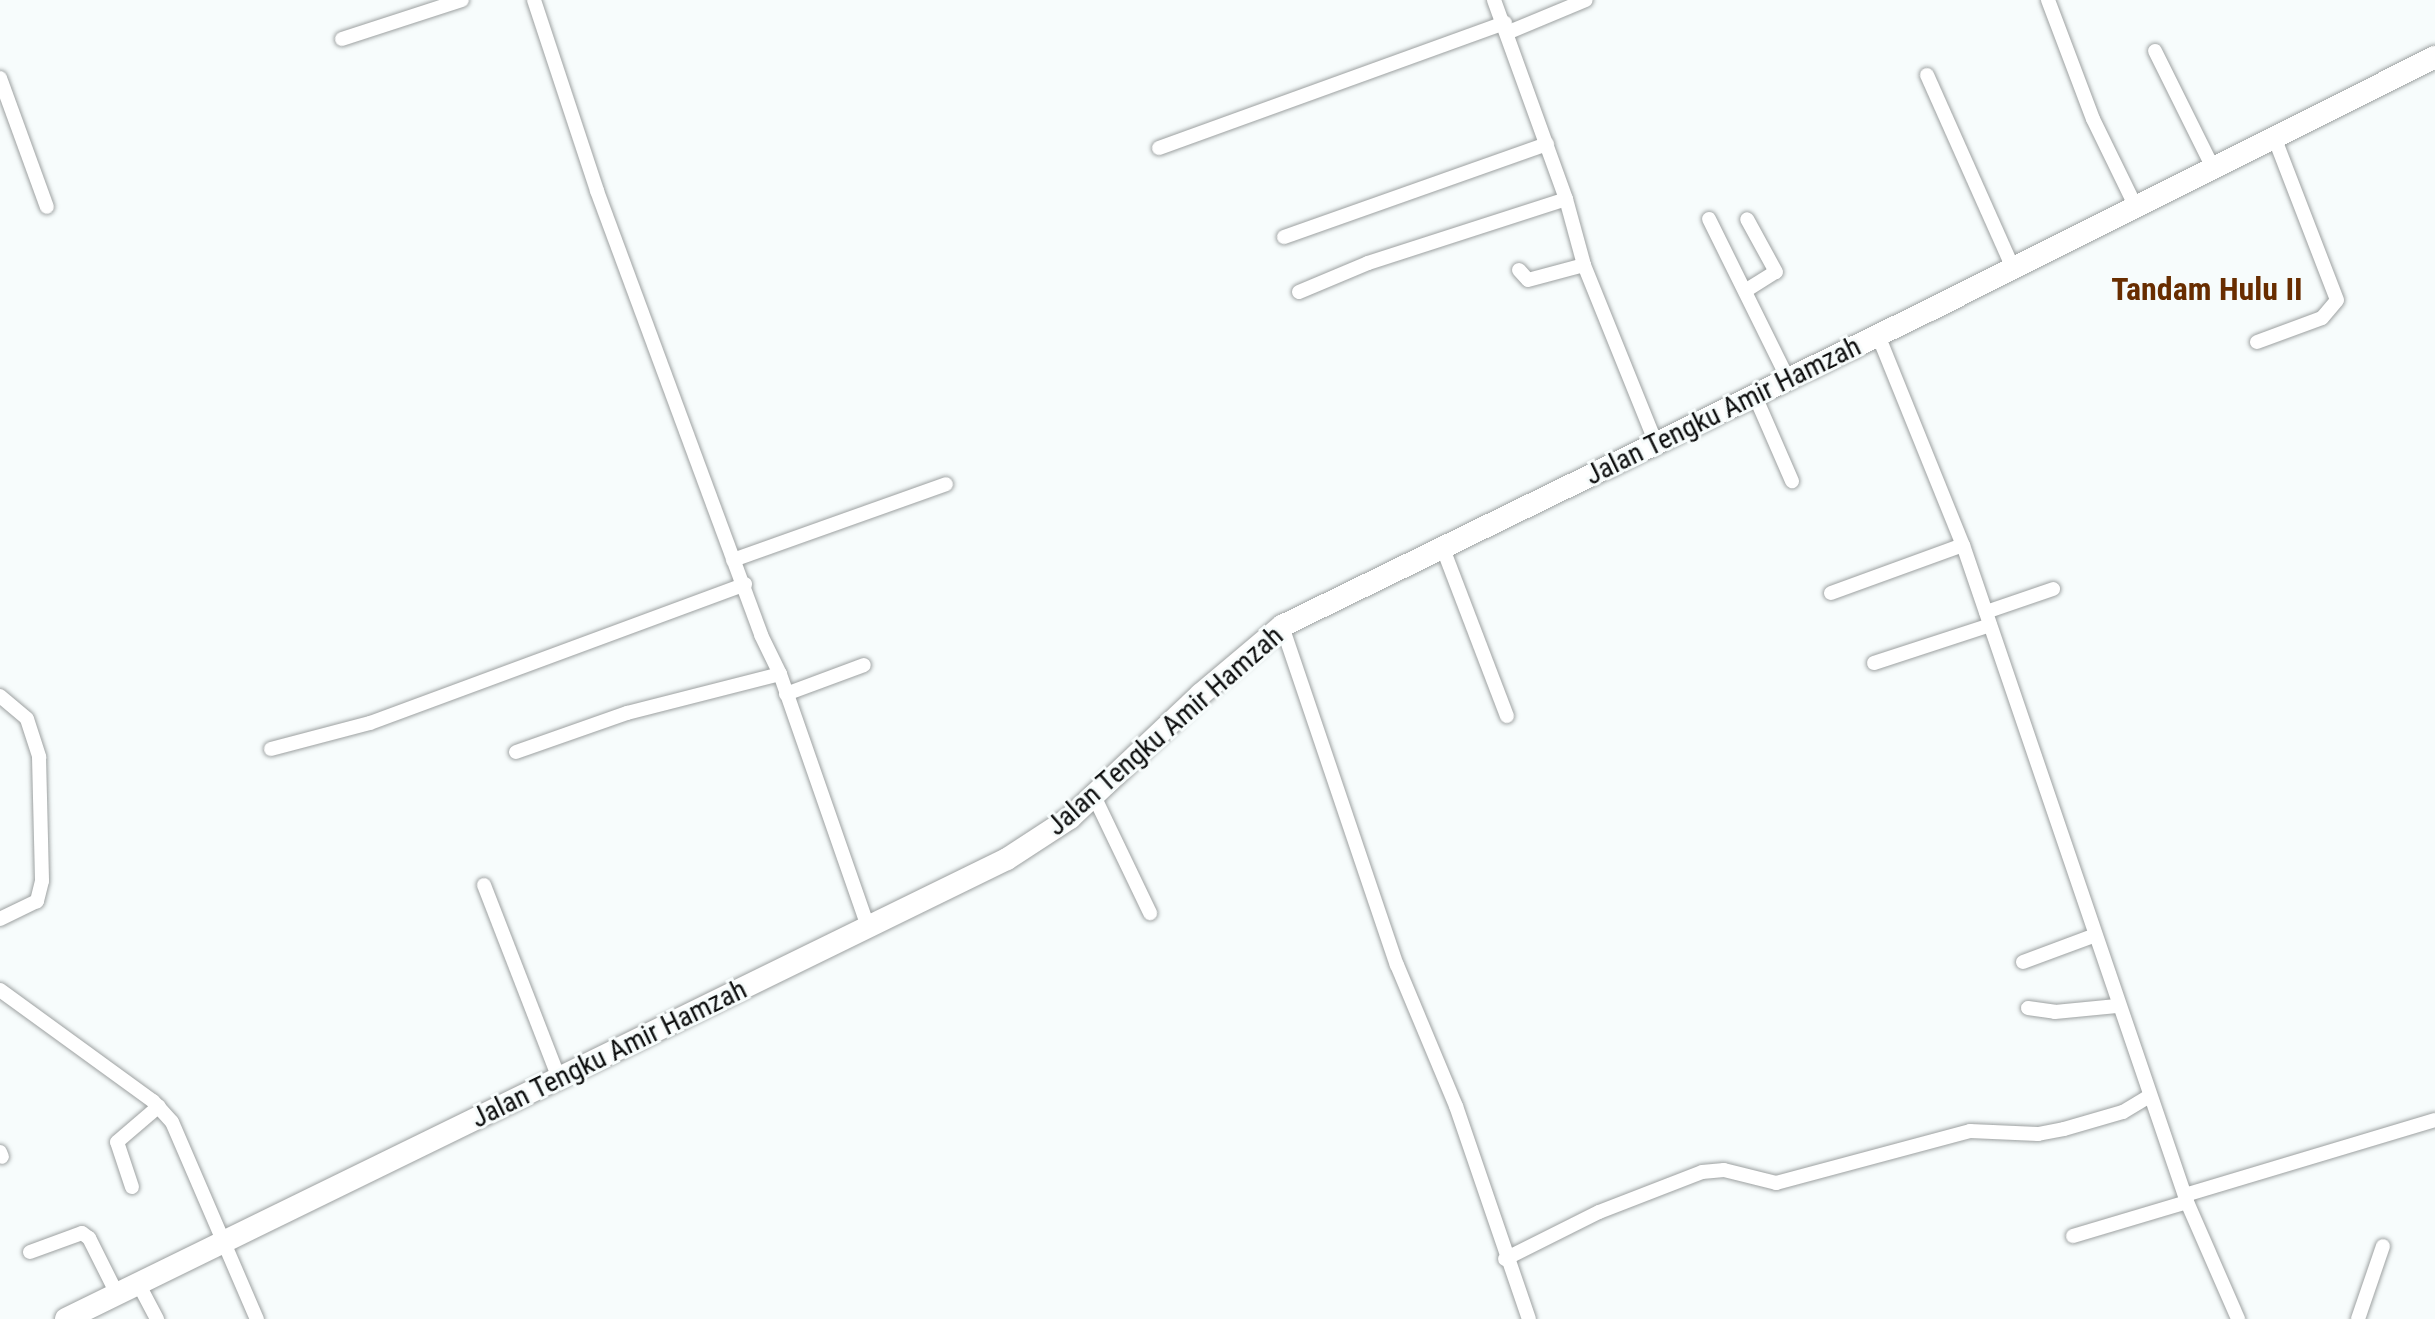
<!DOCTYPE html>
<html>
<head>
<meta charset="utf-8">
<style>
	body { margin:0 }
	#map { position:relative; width:2435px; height:1319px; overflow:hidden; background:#f7fcfc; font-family:"Roboto Condensed",sans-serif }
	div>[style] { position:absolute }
	.roads { filter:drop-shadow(0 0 2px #9da1a1) drop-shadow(0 0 2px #9da1a1) }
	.minor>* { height:14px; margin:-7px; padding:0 7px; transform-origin:7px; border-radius:7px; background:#fff }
	.highway>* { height:22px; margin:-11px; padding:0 11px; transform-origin:11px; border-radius:11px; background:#fff }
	span { translate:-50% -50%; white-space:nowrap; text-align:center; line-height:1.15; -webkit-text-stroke:6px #f7fcfc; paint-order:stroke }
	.street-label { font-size:28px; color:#0e0f0f }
	.quarter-label { font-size:32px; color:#682d00; font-weight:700 }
</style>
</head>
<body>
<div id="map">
	<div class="roads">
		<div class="minor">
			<i style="left:534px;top:0;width:201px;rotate:71.7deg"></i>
			<i style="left:597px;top:191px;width:473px;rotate:69.7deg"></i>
			<i style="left:761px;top:635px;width:43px;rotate:64deg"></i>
			<i style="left:780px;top:674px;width:267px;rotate:70.8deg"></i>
			<i style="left:1494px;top:0;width:212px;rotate:70.1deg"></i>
			<i style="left:1566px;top:199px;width:68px;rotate:74.7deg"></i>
			<i style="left:1584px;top:265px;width:192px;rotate:68deg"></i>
			<i style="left:2048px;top:0;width:127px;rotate:69.3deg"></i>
			<i style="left:2093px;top:119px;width:98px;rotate:64deg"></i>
			<i style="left:1509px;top:32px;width:83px;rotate:-22.6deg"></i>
			<i style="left:342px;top:39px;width:126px;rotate:-18deg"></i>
			<i style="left:2155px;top:51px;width:131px;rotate:63.6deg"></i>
			<i style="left:1927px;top:75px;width:211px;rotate:66deg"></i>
			<i style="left:0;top:78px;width:137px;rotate:70deg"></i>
			<i style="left:1159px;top:148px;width:368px;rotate:-19.9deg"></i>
			<i style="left:1709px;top:219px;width:176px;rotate:63.7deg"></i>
			<i style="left:1284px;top:237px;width:279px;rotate:-19.5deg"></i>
			<i style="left:1519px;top:270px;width:13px;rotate:48deg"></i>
			<i style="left:1528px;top:280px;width:58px;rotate:-15deg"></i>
			<i style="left:1745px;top:291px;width:36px;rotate:-32deg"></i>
			<i style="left:1776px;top:272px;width:60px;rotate:-118.7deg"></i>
			<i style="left:1299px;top:292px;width:75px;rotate:-22.8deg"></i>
			<i style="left:1368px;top:263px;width:208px;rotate:-17.9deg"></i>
			<i style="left:1878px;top:335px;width:227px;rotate:68deg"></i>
			<i style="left:1963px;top:545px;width:694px;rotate:71.17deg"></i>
			<i style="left:2187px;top:1202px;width:128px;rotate:66.4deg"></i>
			<i style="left:2257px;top:342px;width:69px;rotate:-20.3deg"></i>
			<i style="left:2322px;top:318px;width:23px;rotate:-50deg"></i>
			<i style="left:2337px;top:300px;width:175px;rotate:-111.1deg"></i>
			<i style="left:1755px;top:396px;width:93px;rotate:66.5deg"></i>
			<i style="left:1442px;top:546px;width:182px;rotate:69.1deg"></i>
			<i style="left:733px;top:560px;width:226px;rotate:-19.6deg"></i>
			<i style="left:1831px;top:593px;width:140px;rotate:-20deg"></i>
			<i style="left:1986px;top:612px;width:71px;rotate:-18.9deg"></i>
			<i style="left:1282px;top:626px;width:358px;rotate:71.3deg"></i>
			<i style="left:1397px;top:965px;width:153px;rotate:67.3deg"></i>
			<i style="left:1456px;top:1106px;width:225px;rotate:71.1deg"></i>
			<i style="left:1874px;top:663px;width:122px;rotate:-18.1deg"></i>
			<i style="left:786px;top:694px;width:83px;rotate:-20.4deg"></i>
			<i style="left:0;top:696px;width:35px;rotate:40deg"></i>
			<i style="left:27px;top:719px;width:40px;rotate:72deg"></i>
			<i style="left:39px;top:757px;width:124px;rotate:88.6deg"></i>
			<i style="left:42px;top:881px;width:21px;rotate:104deg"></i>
			<i style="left:37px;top:901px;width:41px;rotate:154.1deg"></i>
			<i style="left:271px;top:749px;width:102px;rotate:-14.7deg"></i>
			<i style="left:370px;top:723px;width:400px;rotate:-20.3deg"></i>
			<i style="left:516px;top:752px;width:118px;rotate:-19.4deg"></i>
			<i style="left:627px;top:713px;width:158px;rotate:-14.3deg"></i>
			<i style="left:1094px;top:796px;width:130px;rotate:64.4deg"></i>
			<i style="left:484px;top:885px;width:205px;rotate:68.8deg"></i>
			<i style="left:2023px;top:962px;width:75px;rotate:-20.4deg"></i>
			<i style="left:0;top:990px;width:189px;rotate:36deg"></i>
			<i style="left:153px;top:1101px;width:28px;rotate:48deg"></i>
			<i style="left:172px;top:1122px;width:215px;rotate:66.7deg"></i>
			<i style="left:2028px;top:1008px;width:27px;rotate:8deg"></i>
			<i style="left:2055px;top:1012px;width:62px;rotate:-5.5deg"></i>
			<i style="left:0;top:1152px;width:5px;rotate:68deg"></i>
			<i style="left:132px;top:1187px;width:47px;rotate:-108.4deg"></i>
			<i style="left:117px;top:1142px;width:55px;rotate:-40.6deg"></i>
			<i style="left:2185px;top:1195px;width:261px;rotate:-16.7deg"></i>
			<i style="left:2073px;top:1236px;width:119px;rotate:-16.6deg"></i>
			<i style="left:30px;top:1252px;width:55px;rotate:-20.1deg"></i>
			<i style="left:82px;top:1233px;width:9px;rotate:36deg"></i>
			<i style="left:89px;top:1238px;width:63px;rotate:63.4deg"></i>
			<i style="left:1505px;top:1259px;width:105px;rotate:-26.6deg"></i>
			<i style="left:1599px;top:1212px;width:110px;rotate:-21.2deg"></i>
			<i style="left:1702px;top:1172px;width:22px;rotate:-5deg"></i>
			<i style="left:1724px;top:1170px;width:54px;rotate:14deg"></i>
			<i style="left:1776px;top:1183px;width:201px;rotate:-15deg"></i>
			<i style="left:1970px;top:1131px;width:68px;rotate:2.5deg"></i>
			<i style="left:2038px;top:1134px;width:26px;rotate:-11deg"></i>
			<i style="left:2064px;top:1129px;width:61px;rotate:-16.1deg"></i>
			<i style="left:2123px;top:1112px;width:31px;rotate:-31deg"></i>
			<i style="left:138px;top:1283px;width:41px;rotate:62.2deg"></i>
			<i style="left:2358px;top:1319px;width:77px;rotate:-71.1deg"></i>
		</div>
		<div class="highway">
			<i style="left:66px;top:1319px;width:1047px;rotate:-26.05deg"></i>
			<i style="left:1007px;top:859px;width:75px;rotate:-33.1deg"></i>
			<i style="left:1070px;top:818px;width:180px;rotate:-43.4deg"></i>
			<i style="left:1201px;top:694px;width:106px;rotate:-40deg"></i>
			<i style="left:1282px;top:626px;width:721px;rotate:-26deg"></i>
			<i style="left:1930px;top:310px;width:565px;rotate:-26.61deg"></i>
		</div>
	</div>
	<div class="street-label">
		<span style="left:1723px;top:411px;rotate:-26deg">Jalan Tengku Amir Hamzah</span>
		<span style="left:1165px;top:731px;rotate:-41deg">Jalan Tengku Amir Hamzah</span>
		<span style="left:609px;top:1054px;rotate:-26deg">Jalan Tengku Amir Hamzah</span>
	</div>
	<div class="quarter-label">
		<span style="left:2207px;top:289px">Tandam Hulu II</span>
	</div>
</div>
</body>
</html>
